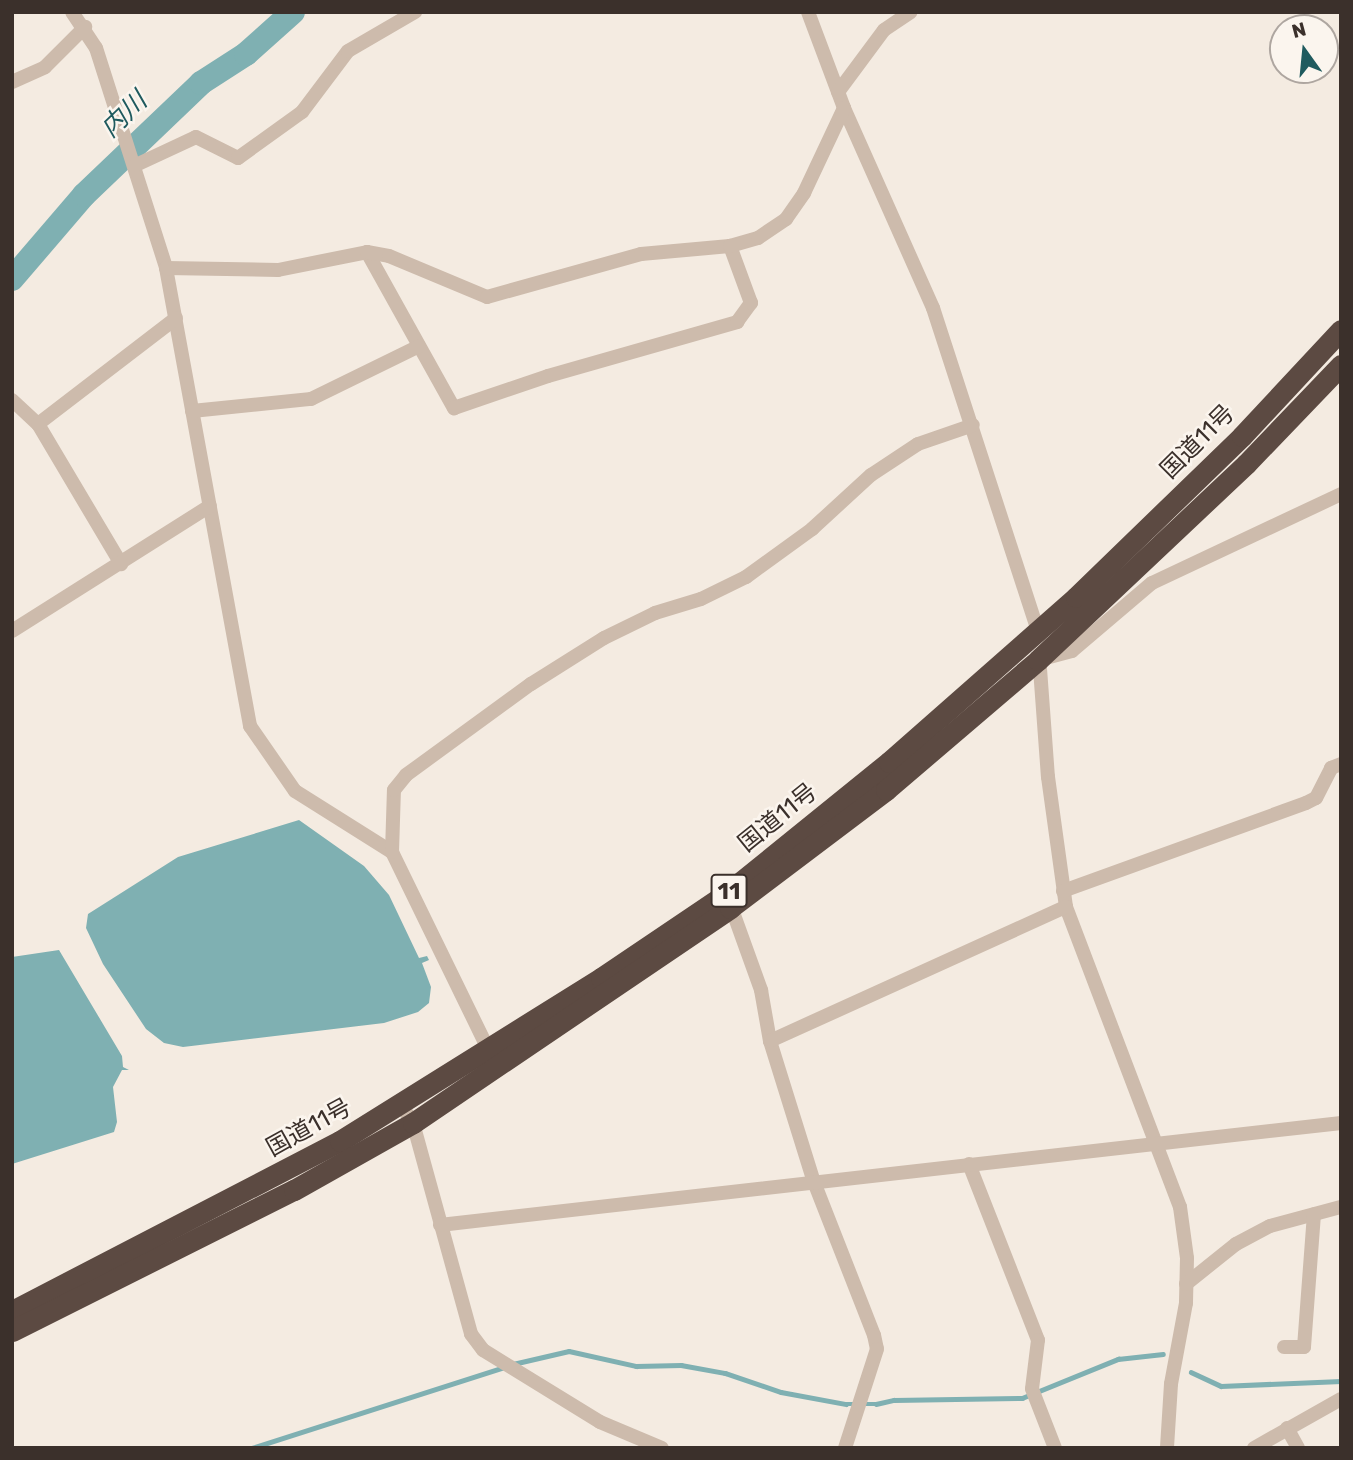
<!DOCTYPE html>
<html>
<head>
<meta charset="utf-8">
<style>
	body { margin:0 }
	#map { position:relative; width:1353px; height:1460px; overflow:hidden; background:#f4ebe1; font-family:Rubik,"Noto Sans JP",sans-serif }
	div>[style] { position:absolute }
	.water>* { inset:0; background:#7fb0b2 }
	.stream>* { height:4.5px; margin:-2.25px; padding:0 2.25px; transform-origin:2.25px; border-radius:2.25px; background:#7fb0b2 }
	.river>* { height:24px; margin:-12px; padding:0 12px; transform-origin:12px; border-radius:12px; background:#7fb0b2 }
	.minor>* { height:14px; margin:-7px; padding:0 7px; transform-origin:7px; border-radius:7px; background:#cdbbac }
	.highway>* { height:21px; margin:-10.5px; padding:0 10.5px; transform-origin:10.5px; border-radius:10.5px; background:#5c4a42 }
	span { translate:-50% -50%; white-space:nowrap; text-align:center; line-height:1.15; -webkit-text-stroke:5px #fbf5ee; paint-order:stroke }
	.shield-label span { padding:2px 5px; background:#fbf5ee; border:2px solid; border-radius:5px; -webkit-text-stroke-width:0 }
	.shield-label { font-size:23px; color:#3b302b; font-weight:700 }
	.street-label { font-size:24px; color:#3b302b }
	.water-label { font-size:26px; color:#1f5a5e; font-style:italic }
	.frame { position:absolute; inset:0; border:14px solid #3b302b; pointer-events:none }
	.north { position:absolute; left:1269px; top:14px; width:70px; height:70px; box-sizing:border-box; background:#fbf5ee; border:2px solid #aea6a0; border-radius:50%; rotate:345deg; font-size:19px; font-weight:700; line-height:28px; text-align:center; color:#3b302b }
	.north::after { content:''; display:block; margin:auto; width:24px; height:32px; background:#1f5a5e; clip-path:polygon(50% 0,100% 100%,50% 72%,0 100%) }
</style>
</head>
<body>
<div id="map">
	<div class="water">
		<i style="clip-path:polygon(299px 820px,364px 866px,389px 895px,419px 958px,427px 956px,429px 960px,422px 963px,431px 987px,429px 1003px,418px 1012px,384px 1023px,183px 1047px,164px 1043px,146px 1029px,103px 964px,86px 928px,88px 914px,178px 857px)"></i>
		<i style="clip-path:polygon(59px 950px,122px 1056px,123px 1067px,129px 1070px,122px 1070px,113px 1087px,117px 1122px,114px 1132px,12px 1164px,12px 957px)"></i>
	</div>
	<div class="stream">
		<i style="left:513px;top:1364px;width:57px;rotate:-13.1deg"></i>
		<i style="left:569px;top:1351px;width:69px;rotate:12.6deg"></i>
		<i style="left:636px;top:1366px;width:45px;rotate:-1.3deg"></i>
		<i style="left:681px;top:1365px;width:45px;rotate:10.3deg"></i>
		<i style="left:725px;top:1373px;width:59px;rotate:18.7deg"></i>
		<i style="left:781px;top:1392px;width:66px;rotate:10.5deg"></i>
		<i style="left:846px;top:1404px;width:30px"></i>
		<i style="left:876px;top:1404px;width:18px;rotate:-13deg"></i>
		<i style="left:894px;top:1400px;width:128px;rotate:-0.9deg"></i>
		<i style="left:1022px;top:1398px;width:104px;rotate:-22.1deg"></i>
		<i style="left:1118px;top:1359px;width:45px;rotate:-6.3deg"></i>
		<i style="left:1191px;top:1372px;width:33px;rotate:25deg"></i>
		<i style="left:1221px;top:1386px;width:120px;rotate:-2.4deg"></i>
		<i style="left:252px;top:1448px;width:266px;rotate:-17.8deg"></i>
	</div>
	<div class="river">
		<i style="left:12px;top:279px;width:111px;rotate:-49.4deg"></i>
		<i style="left:84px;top:195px;width:162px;rotate:-43.7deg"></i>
		<i style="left:201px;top:83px;width:54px;rotate:-32.8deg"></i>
		<i style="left:246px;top:54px;width:63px;rotate:-41.8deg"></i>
	</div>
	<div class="minor">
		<i style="left:72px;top:12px;width:43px;rotate:56.3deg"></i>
		<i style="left:96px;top:48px;width:231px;rotate:72.3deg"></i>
		<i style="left:166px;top:268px;width:466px;rotate:79.6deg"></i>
		<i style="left:250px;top:726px;width:79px;rotate:55.3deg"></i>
		<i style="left:295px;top:791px;width:115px;rotate:32.2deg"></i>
		<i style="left:392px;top:852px;width:219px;rotate:64deg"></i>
		<i style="left:808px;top:12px;width:103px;rotate:69.4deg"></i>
		<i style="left:844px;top:108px;width:219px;rotate:66deg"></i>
		<i style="left:933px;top:308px;width:344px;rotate:72deg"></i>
		<i style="left:12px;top:82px;width:36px;rotate:-24deg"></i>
		<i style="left:45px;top:67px;width:57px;rotate:-45deg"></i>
		<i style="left:838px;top:92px;width:77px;rotate:-53.4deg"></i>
		<i style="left:884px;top:30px;width:32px;rotate:-34deg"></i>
		<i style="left:136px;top:165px;width:66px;rotate:-25deg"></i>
		<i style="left:196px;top:137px;width:47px;rotate:26.6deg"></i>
		<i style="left:238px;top:158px;width:79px;rotate:-35.7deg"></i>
		<i style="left:302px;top:112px;width:76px;rotate:-53deg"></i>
		<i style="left:348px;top:51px;width:78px;rotate:-30.2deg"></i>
		<i style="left:367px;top:252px;width:179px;rotate:60.9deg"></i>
		<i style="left:454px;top:408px;width:99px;rotate:-18.8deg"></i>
		<i style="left:548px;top:376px;width:197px;rotate:-15.9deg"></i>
		<i style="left:737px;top:322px;width:24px;rotate:-54deg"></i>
		<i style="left:751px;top:303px;width:61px;rotate:-110.2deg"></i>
		<i style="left:166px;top:268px;width:112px;rotate:1deg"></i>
		<i style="left:278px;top:270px;width:91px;rotate:-11.4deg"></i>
		<i style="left:367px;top:252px;width:22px;rotate:10deg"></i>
		<i style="left:389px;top:256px;width:106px;rotate:22.7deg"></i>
		<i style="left:487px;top:297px;width:160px;rotate:-15.6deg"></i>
		<i style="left:641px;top:254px;width:89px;rotate:-5.1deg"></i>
		<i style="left:730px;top:246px;width:29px;rotate:-16deg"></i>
		<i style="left:758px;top:238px;width:34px;rotate:-34deg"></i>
		<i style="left:786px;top:219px;width:32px;rotate:-55deg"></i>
		<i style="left:804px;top:193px;width:94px;rotate:-64.8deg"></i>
		<i style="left:12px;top:400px;width:35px;rotate:43deg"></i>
		<i style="left:38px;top:424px;width:163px;rotate:59.3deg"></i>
		<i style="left:192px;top:411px;width:120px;rotate:-5.8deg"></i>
		<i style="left:311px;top:399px;width:120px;rotate:-26.1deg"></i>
		<i style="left:38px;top:424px;width:174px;rotate:-37.5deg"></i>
		<i style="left:12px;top:631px;width:234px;rotate:-32.3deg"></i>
		<i style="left:1039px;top:655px;width:122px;rotate:85.8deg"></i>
		<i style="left:1048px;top:777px;width:131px;rotate:82.1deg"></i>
		<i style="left:1066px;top:907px;width:321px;rotate:69.2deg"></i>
		<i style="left:1180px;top:1207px;width:51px;rotate:82.2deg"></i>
		<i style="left:1187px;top:1258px;width:45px;rotate:91.3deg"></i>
		<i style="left:1186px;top:1303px;width:82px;rotate:100.5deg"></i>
		<i style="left:1171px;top:1384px;width:64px;rotate:93.6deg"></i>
		<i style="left:1042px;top:659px;width:31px;rotate:-15deg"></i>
		<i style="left:1072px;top:651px;width:105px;rotate:-40.4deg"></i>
		<i style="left:1152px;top:583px;width:209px;rotate:-25.2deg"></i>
		<i style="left:392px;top:852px;width:62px;rotate:-88.2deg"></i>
		<i style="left:394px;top:790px;width:19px;rotate:-51deg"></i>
		<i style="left:406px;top:775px;width:155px;rotate:-36.1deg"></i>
		<i style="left:531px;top:684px;width:86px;rotate:-32.2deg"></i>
		<i style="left:604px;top:638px;width:57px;rotate:-26.1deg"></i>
		<i style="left:655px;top:613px;width:48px;rotate:-16.9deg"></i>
		<i style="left:701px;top:599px;width:50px;rotate:-26.1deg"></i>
		<i style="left:746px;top:577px;width:82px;rotate:-36deg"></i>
		<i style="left:812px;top:529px;width:80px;rotate:-42.5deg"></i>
		<i style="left:871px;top:475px;width:56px;rotate:-33.4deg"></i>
		<i style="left:918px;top:444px;width:58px;rotate:-19.1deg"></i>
		<i style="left:1063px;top:891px;width:258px;rotate:-19.9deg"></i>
		<i style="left:1306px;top:803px;width:11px;rotate:-27deg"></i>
		<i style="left:1316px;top:798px;width:34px;rotate:-63deg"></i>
		<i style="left:1331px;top:768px;width:11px;rotate:-22deg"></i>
		<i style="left:729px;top:901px;width:95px;rotate:70.2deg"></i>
		<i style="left:761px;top:990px;width:52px;rotate:80deg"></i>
		<i style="left:770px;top:1041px;width:148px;rotate:72.7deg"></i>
		<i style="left:814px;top:1182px;width:164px;rotate:68.6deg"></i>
		<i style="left:874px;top:1335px;width:14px;rotate:78deg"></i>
		<i style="left:877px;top:1349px;width:104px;rotate:107.9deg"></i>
		<i style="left:770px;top:1041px;width:325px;rotate:-24.4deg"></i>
		<i style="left:401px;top:1105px;width:22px;rotate:56deg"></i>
		<i style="left:413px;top:1123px;width:219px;rotate:74.6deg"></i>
		<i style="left:471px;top:1334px;width:20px;rotate:53deg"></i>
		<i style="left:483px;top:1350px;width:137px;rotate:31.6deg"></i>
		<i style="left:600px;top:1422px;width:67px;rotate:22.8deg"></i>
		<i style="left:969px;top:1164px;width:189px;rotate:68.6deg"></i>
		<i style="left:1038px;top:1340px;width:49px;rotate:97deg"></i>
		<i style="left:1032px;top:1389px;width:63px;rotate:68.7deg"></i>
		<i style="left:440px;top:1225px;width:907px;rotate:-6.46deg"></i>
		<i style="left:1186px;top:1284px;width:64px;rotate:-38.7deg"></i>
		<i style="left:1236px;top:1244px;width:38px;rotate:-28deg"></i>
		<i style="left:1270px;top:1226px;width:73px;rotate:-15deg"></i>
		<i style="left:1284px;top:1347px;width:20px"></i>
		<i style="left:1304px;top:1347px;width:133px;rotate:-85.7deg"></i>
		<i style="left:1287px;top:1428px;width:23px;rotate:61deg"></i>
		<i style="left:1254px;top:1448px;width:100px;rotate:-29.4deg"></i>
	</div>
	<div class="highway">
		<i style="left:12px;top:1311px;width:369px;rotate:-27.4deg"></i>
		<i style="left:340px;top:1141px;width:308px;rotate:-32deg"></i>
		<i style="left:601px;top:978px;width:152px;rotate:-34deg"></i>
		<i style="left:727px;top:893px;width:208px;rotate:-39deg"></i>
		<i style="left:889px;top:762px;width:249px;rotate:-41.4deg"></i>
		<i style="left:1076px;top:597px;width:231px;rotate:-44.1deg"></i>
		<i style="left:1242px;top:436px;width:145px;rotate:-47deg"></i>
		<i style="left:12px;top:1331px;width:315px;rotate:-26.6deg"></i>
		<i style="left:294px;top:1190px;width:137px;rotate:-29.4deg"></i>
		<i style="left:413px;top:1123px;width:383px;rotate:-34.1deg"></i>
		<i style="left:730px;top:908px;width:196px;rotate:-37.1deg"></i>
		<i style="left:886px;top:790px;width:200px;rotate:-40.5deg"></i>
		<i style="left:1038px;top:660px;width:286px;rotate:-43.3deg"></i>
		<i style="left:1246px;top:464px;width:137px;rotate:-46.2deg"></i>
	</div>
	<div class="shield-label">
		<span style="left:729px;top:891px">11</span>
	</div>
	<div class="street-label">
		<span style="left:1198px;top:442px;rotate:-45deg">国道11号</span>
		<span style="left:778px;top:818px;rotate:-39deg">国道11号</span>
		<span style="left:309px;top:1128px;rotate:-29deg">国道11号</span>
	</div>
	<div class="water-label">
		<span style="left:124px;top:115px;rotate:-44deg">内川</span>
	</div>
	<div class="frame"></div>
	<div class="north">N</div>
</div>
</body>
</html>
